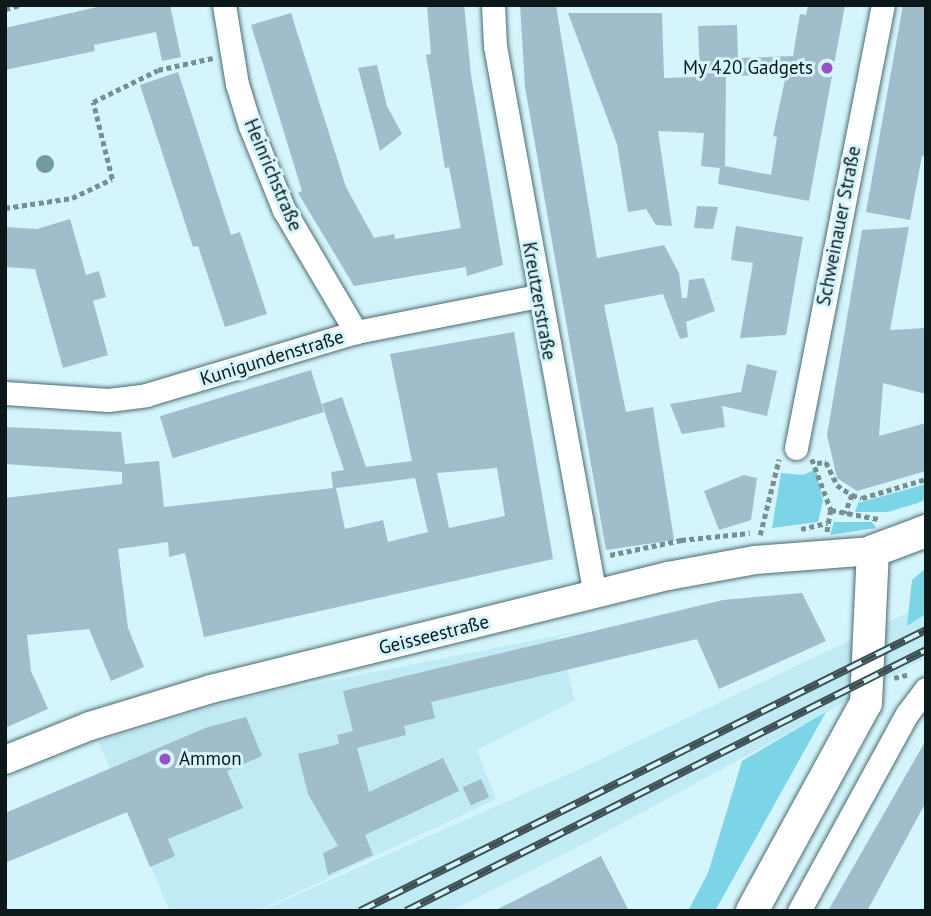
<!DOCTYPE html>
<html>
<head>
<meta charset="utf-8">
<style>
	body { margin:0 }
	#map { position:relative; width:931px; height:916px; overflow:hidden; background:#d4f5fc; font-family:"PT Sans",sans-serif }
	div>[style] { position:absolute }
	.built>* { inset:0; background:#c0eaf4 }
	.green>* { inset:0; background:#7bd5e7 }
	.building>* { inset:0; background:#a1bcca; transform-origin:0 0 }
	.path>* { height:4.5px; margin-top:-2.25px; transform-origin:0; background:repeating-linear-gradient(90deg,#778e93 0 5px,transparent 0 8.5px) }
	.roads { filter:drop-shadow(0 0 2px #4c6970) drop-shadow(0 0 2px #4c6970) }
	.minor>* { height:23px; margin:-11.5px; padding:0 11.5px; transform-origin:11.5px; border-radius:11.5px; background:#fff }
	.tertiary>* { height:28px; margin:-14px; padding:0 14px; transform-origin:14px; border-radius:14px; background:#fff }
	.secondary>* { height:32px; margin:-16px; padding:0 16px; transform-origin:16px; border-radius:16px; background:#fff }
	.rail>* { height:8px; margin-top:-4px; transform-origin:0; background:repeating-linear-gradient(90deg,#d4f5fc 0 16px,#3d4f52 0 32px); box-sizing:border-box; border-block:2px solid #3d4f52 }
	.trees>* { width:18px; height:18px; margin:-9px; border-radius:50%; background:#729aa2 }
	.dots>* { width:19px; height:19px; translate:-50% -50%; box-sizing:border-box; border:4px solid #d4f5fc; border-radius:50% }
	span { translate:-50% -50%; white-space:nowrap; text-align:center; line-height:1.15; -webkit-text-stroke:6px #d4f5fc; paint-order:stroke }
	.poi-label { font-size:19px; color:#0c181a }
	.right { translate:-100% -50%; text-align:right }
	.left { translate:0 -50%; text-align:left }
	.street-label { font-size:19px; color:#0c181a }
	.frame { position:absolute; inset:0; border:7px solid #0c181a; pointer-events:none }
</style>
</head>
<body>
<div id="map">
	<div class="built">
		<i style="clip-path:polygon(926px 604px,926px 658px,597px 837px,451px 911px,261px 911px,582px 768px)"></i>
		<i style="clip-path:polygon(591px 629px,558px 637px,575px 700px,477px 750px,496px 799px,258px 911px,170px 911px,99px 742px,234px 700px)"></i>
	</div>
	<div class="green">
		<i style="clip-path:polygon(816px 469px,823px 501px,818px 522px,772px 528px,781px 473px,803px 475px)"></i>
		<i style="clip-path:polygon(926px 484px,926px 499px,918px 503px,888px 512px,855px 512px,858px 503px)"></i>
		<i style="clip-path:polygon(834px 522px,872px 522px,876px 528px,830px 535px)"></i>
		<i style="clip-path:polygon(926px 568px,926px 614px,907px 626px,912px 580px)"></i>
		<i style="clip-path:polygon(826px 712px,715px 911px,688px 911px,708px 873px,742px 761px)"></i>
	</div>
	<div class="building">
		<i style="clip-path:polygon(106px 5px,170px 5px,181px 57px,162px 61px,156px 32px,94px 45px,95px 51px,5px 70px,5px 28px)"></i>
		<i style="clip-path:polygon(427px 5px,464px 5px,471px 75px,503px 265px,467px 276px,466px 267px,354px 286px,298px 193px,302px 191px,251px 25px,291px 13px,346px 187px,374px 238px,394px 234px,395px 239px,461px 228px,449px 167px,445px 168px,426px 55px,431px 54px)"></i>
		<i style="clip-path:polygon(520px 5px,556px 5px,597px 258px,664px 245px,679px 273px,682px 298px,687px 298px,689px 280px,704px 278px,715px 311px,686px 322px,688px 337px,680px 339px,663px 294px,604px 305px,626px 412px,653px 407px,674px 540px,606px 550px,525px 87px)"></i>
		<i style="clip-path:polygon(evenodd,808px 5px,845px 5px,809px 201px,718px 184px,720px 168px,701px 166px,704px 133px,658px 131px,672px 226px,656px 225px,646px 209px,628px 212px,617px 144px,568px 13px,662px 13px,664px 78px,700px 77px,698px 26px,737px 25px,738px 58px,793px 56px,800px 14px,806px 15px,808px 5px,786px 75px,773px 136px,777px 137px,771px 175px,725px 166px,726px 76px,786px 75px)"></i>
		<i style="clip-path:polygon(903px 5px,926px 5px,926px 157px,922px 156px,910px 220px,866px 212px)"></i>
		<i style="clip-path:polygon(377px 65px,387px 106px,402px 134px,380px 151px,358px 68px)"></i>
		<i style="clip-path:polygon(178px 72px,231px 235px,240px 232px,267px 314px,225px 327px,198px 246px,193px 247px,140px 85px)"></i>
		<i style="clip-path:polygon(697px 206px,718px 207px,713px 229px,694px 228px)"></i>
		<i style="clip-path:polygon(70px 219px,86px 275px,99px 271px,106px 297px,93px 301px,108px 355px,63px 368px,35px 269px,5px 267px,5px 227px,37px 229px)"></i>
		<i style="clip-path:polygon(736px 226px,803px 237px,786px 335px,740px 338px,753px 263px,731px 260px)"></i>
		<i style="clip-path:polygon(909px 227px,890px 330px,926px 328px,926px 394px,883px 383px,879px 436px,926px 423px,926px 471px,857px 491px,837px 478px,827px 435px,862px 230px)"></i>
		<i style="clip-path:polygon(evenodd,514px 332px,553px 559px,204px 637px,185px 553px,169px 557px,168px 542px,118px 549px,128px 628px,144px 667px,111px 681px,89px 629px,27px 635px,31px 671px,48px 709px,5px 728px,5px 498px,122px 484px,122px 472px,5px 464px,5px 427px,121px 432px,125px 464px,159px 461px,164px 507px,333px 488px,331px 472px,344px 470px,322px 404px,342px 397px,366px 467px,412px 461px,390px 354px,514px 332px,497px 468px,505px 516px,449px 528px,437px 473px,497px 468px,514px 332px,415px 478px,428px 532px,388px 542px,383px 520px,345px 529px,336px 488px,415px 478px)"></i>
		<i style="clip-path:polygon(747px 364px,777px 371px,767px 416px,722px 406px,725px 427px,682px 434px,670px 404px,741px 392px)"></i>
		<i style="left:311px;top:370px;width:44px;height:158px;rotate:73deg"></i>
		<i style="clip-path:polygon(744px 475px,757px 478px,751px 520px,719px 530px,704px 491px)"></i>
		<i style="clip-path:polygon(802px 593px,826px 641px,719px 689px,697px 639px,431px 702px,435px 718px,404px 726px,406px 735px,357px 748px,369px 792px,443px 758px,459px 791px,365px 835px,373px 855px,328px 875px,323px 853px,338px 846px,308px 794px,298px 754px,339px 744px,337px 735px,353px 731px,343px 691px,723px 600px)"></i>
		<i style="clip-path:polygon(246px 717px,262px 756px,227px 771px,243px 808px,168px 839px,175px 856px,150px 867px,127px 812px,5px 863px,5px 813px,208px 727px)"></i>
		<i style="clip-path:polygon(926px 740px,926px 802px,867px 911px,828px 911px)"></i>
		<i style="left:481px;top:779px;width:20px;height:20px;rotate:66deg"></i>
		<i style="clip-path:polygon(601px 856px,629px 911px,494px 911px,551px 882px)"></i>
	</div>
	<div class="path">
		<i style="left:5px;top:9px;width:16px;rotate:-15deg"></i>
		<i style="left:5px;top:208px;width:68px;rotate:-8.5deg"></i>
		<i style="left:72px;top:198px;width:44px;rotate:-25.4deg"></i>
		<i style="left:112px;top:179px;width:79px;rotate:-103.9deg"></i>
		<i style="left:93px;top:102px;width:72px;rotate:-26.2deg"></i>
		<i style="left:158px;top:70px;width:56px;rotate:-12.3deg"></i>
		<i style="left:812px;top:459px;width:54px;rotate:69.6deg"></i>
		<i style="left:831px;top:510px;width:23px;rotate:100deg"></i>
		<i style="left:817px;top:463px;width:9px;rotate:-6deg"></i>
		<i style="left:826px;top:462px;width:25px;rotate:64deg"></i>
		<i style="left:837px;top:485px;width:18px;rotate:34deg"></i>
		<i style="left:852px;top:495px;width:20px;rotate:110deg"></i>
		<i style="left:852px;top:495px;width:10px;rotate:17deg"></i>
		<i style="left:862px;top:498px;width:67px;rotate:-16.5deg"></i>
		<i style="left:831px;top:510px;width:48px;rotate:10.8deg"></i>
		<i style="left:801px;top:529px;width:27px;rotate:-13deg"></i>
		<i style="left:760px;top:535px;width:78px;rotate:-76deg"></i>
		<i style="left:610px;top:555px;width:73px;rotate:-11.9deg"></i>
		<i style="left:681px;top:540px;width:69px;rotate:-5.8deg"></i>
		<i style="left:894px;top:678px;width:16px;rotate:-14deg"></i>
	</div>
	<div class="roads">
		<div class="minor">
			<i style="left:224px;top:5px;width:80px;rotate:80.7deg"></i>
			<i style="left:237px;top:84px;width:44px;rotate:72.8deg"></i>
			<i style="left:250px;top:126px;width:91px;rotate:68deg"></i>
			<i style="left:284px;top:210px;width:142px;rotate:59.5deg"></i>
			<i style="left:493px;top:5px;width:41px;rotate:87.2deg"></i>
			<i style="left:495px;top:46px;width:558px;rotate:79.68deg"></i>
			<i style="left:5px;top:393px;width:103px;rotate:3.9deg"></i>
			<i style="left:108px;top:400px;width:38px;rotate:-7deg"></i>
			<i style="left:146px;top:395px;width:219px;rotate:-16.7deg"></i>
			<i style="left:356px;top:332px;width:186px;rotate:-11.2deg"></i>
			<i style="left:796px;top:448px;width:451px;rotate:-78.9deg"></i>
			<i style="left:799px;top:911px;width:225px;rotate:-61.3deg"></i>
			<i style="left:907px;top:714px;width:31px;rotate:-53deg"></i>
		</div>
		<div class="tertiary">
			<i style="left:5px;top:760px;width:92px;rotate:-21.8deg"></i>
			<i style="left:90px;top:726px;width:127px;rotate:-17deg"></i>
			<i style="left:211px;top:689px;width:471px;rotate:-13.9deg"></i>
			<i style="left:668px;top:576px;width:88px;rotate:-10.4deg"></i>
			<i style="left:755px;top:560px;width:118px;rotate:-4.4deg"></i>
		</div>
		<div class="secondary">
			<i style="left:752px;top:911px;width:237px;rotate:-61.3deg"></i>
			<i style="left:866px;top:703px;width:152px;rotate:-87.4deg"></i>
			<i style="left:873px;top:551px;width:57px;rotate:-20.7deg"></i>
		</div>
	</div>
	<div class="rail">
		<i style="left:360px;top:911px;width:632px;rotate:-26.4deg"></i>
		<i style="left:406px;top:911px;width:582px;rotate:-26.65deg"></i>
	</div>
	<div class="trees">
		<i style="left:45px;top:164px"></i>
	</div>
	<div class="dots">
		<i style="left:827px;top:68px;background:#9851c5"></i>
		<i style="left:165px;top:759px;background:#9851c5"></i>
	</div>
	<div class="poi-label">
		<span class="right" style="left:813px;top:68px">My 420 Gadgets</span>
		<span class="left" style="left:179px;top:759px">Ammon</span>
	</div>
	<div class="street-label">
		<span style="left:273px;top:175px;rotate:67deg">Heinrichstraße</span>
		<span style="left:839px;top:226px;rotate:-79deg">Schweinauer Straße</span>
		<span style="left:539px;top:301px;rotate:80deg">Kreutzerstraße</span>
		<span style="left:272px;top:358px;rotate:-17deg">Kunigundenstraße</span>
		<span style="left:434px;top:635px;rotate:-14deg">Geisseestraße</span>
	</div>
	<div class="frame"></div>
</div>
</body>
</html>
